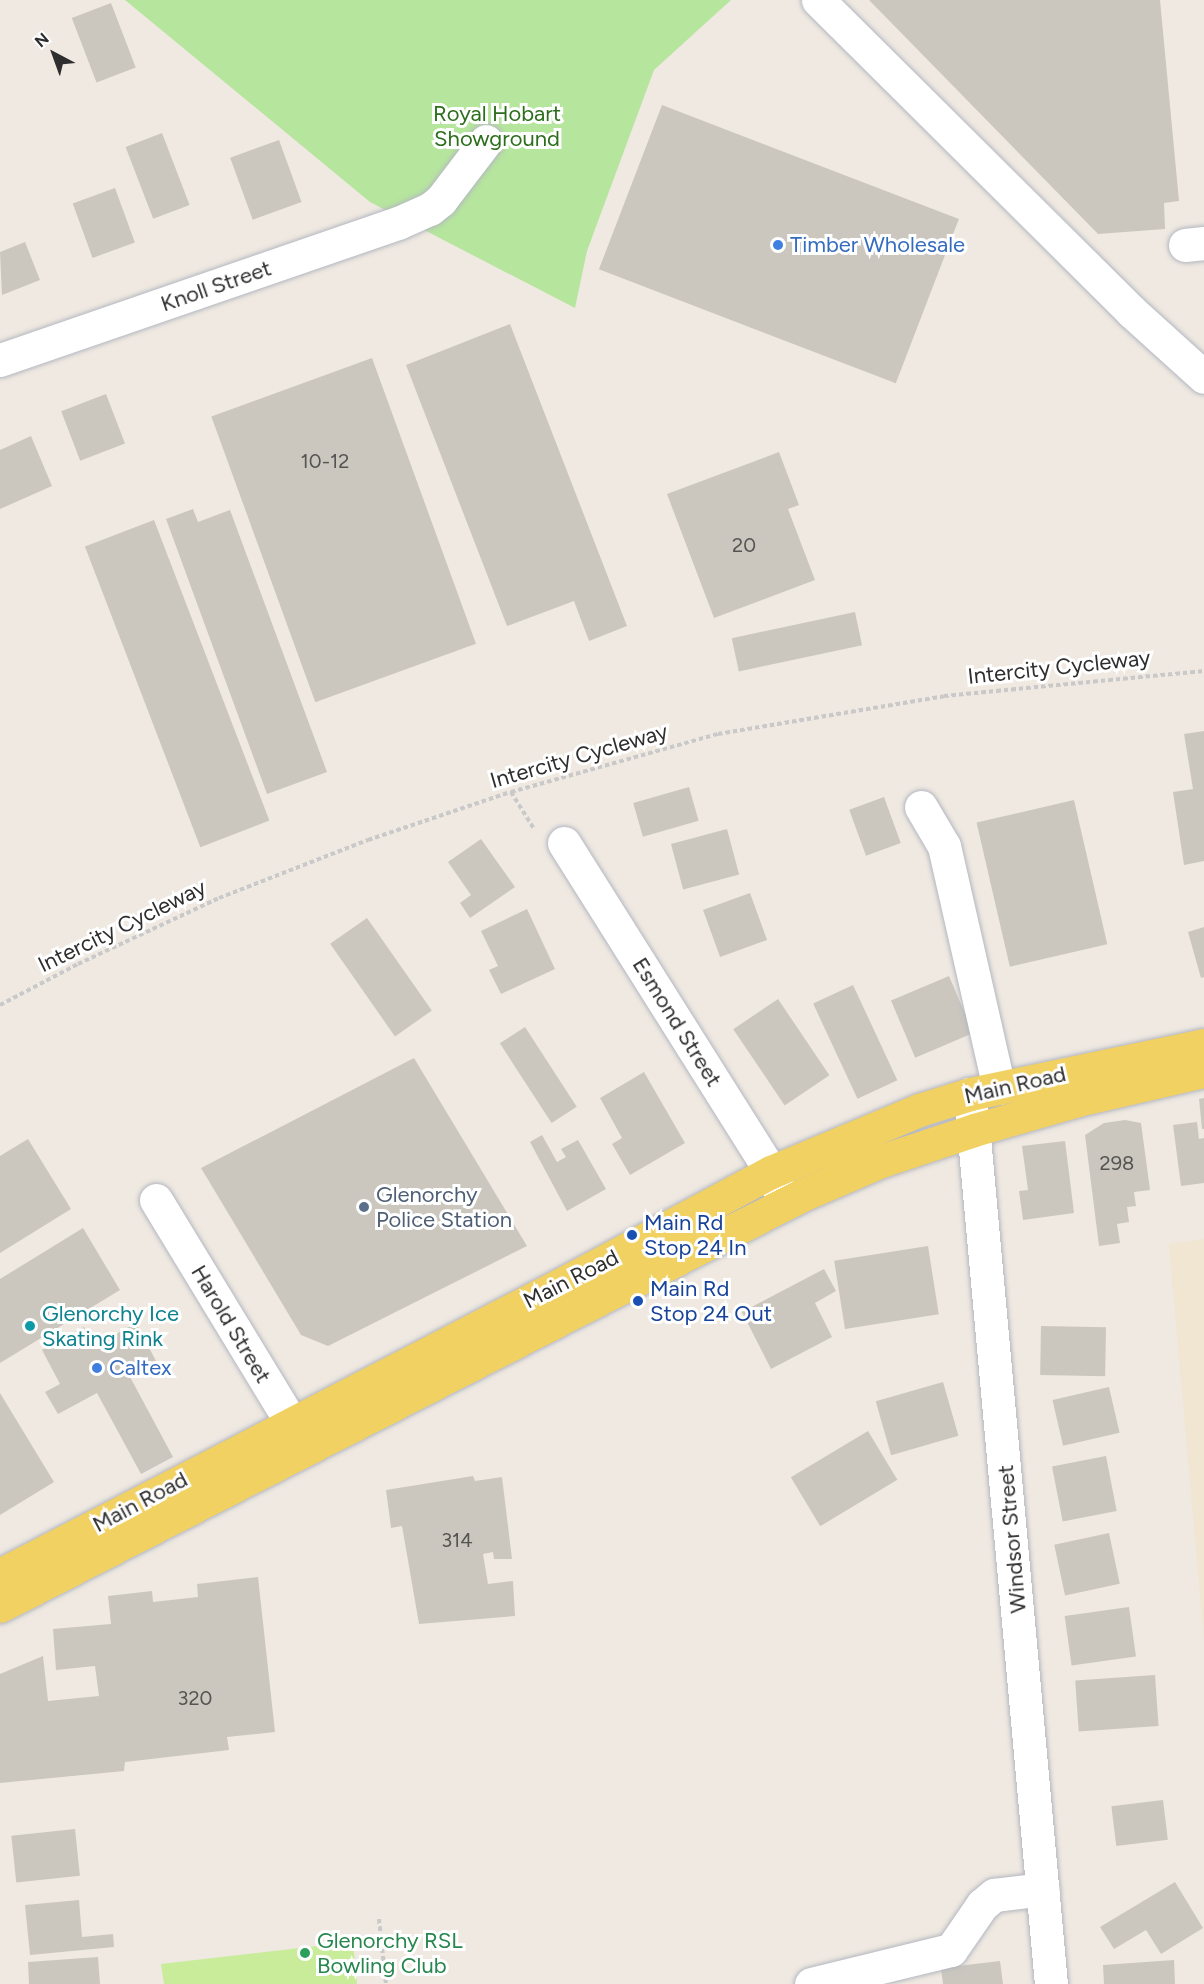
<!DOCTYPE html>
<html>
<head>
<meta charset="utf-8">
<style>
	body { margin:0 }
	#map { position:relative; width:1204px; height:1984px; overflow:hidden; background:#efe9e1; font-family:Figtree,sans-serif }
	div>[style] { position:absolute }
	.education>* { inset:0; background:#f0e6d1 }
	.green>* { inset:0; background:#b6e59e }
	.pitch>* { inset:0; background:#c9ec9a }
	.building>* { inset:0; background:#cbc7bf; transform-origin:0 0 }
	.path>* { height:4px; margin-top:-2px; transform-origin:0; background:repeating-linear-gradient(90deg,#c9c9c9 0 4.5px,transparent 0 7.5px) }
	.roads { filter:drop-shadow(0 0 2px #b4b7c1) drop-shadow(0 0 2px #b4b7c1) }
	.minor>* { height:33px; margin:-16.5px; padding:0 16.5px; transform-origin:16.5px; border-radius:16.5px; background:#fff }
	.major>* { height:33px; margin:-16.5px; padding:0 16.5px; transform-origin:16.5px; border-radius:16.5px; background:#f2d163 }
	.dots>* { width:16px; height:16px; translate:-50% -50%; box-sizing:border-box; border:3px solid #fff; border-radius:50% }
	span { translate:-50% -50%; white-space:nowrap; text-align:center; line-height:1.15; -webkit-text-stroke:6px #fff; paint-order:stroke }
	.number-label { font-size:20px; color:#555452 }
	.number-label span { -webkit-text-stroke-width:0 }
	.park-label { font-size:22px; color:#2c6e1b }
	.shop-label { font-size:22px; color:#366cbe }
	.left { translate:0 -50%; text-align:left }
	.street-label { font-size:22px; color:#2e2e2e }
	.service-label { font-size:22px; color:#4e5e75 }
	.transit-label { font-size:22px; color:#164399 }
	.culture-label { font-size:22px; color:#0d838f }
	.leisure-label { font-size:22px; color:#27864d }
	.north { position:absolute; left:24px; top:24px; width:60px; height:60px; -webkit-text-stroke:4px #fff; paint-order:stroke; rotate:319deg; font-size:16px; font-weight:700; line-height:24px; text-align:center; color:#2e2e2e }
	.north::after { content:''; display:block; margin:auto; width:21px; height:27px; background:#2e2e2e; clip-path:polygon(50% 0,100% 100%,50% 72%,0 100%) }
</style>
</head>
<body>
<div id="map">
	<div class="education">
		<i style="clip-path:polygon(1204px 1239px,1204px 1641px,1169px 1244px)"></i>
	</div>
	<div class="green">
		<i style="clip-path:polygon(125px 0,731px 0,654px 70px,587px 251px,575px 308px,370px 202px)"></i>
	</div>
	<div class="pitch">
		<i style="clip-path:polygon(353px 1942px,357px 1984px,164px 1984px,161px 1964px)"></i>
	</div>
	<div class="building">
		<i style="clip-path:polygon(869px 0,1160px 0,1179px 201px,1164px 203px,1165px 229px,1098px 234px)"></i>
		<i style="left:111px;top:3px;width:69px;height:42px;rotate:69deg"></i>
		<i style="left:662px;top:105px;width:318px;height:176px;rotate:21deg"></i>
		<i style="left:162px;top:133px;width:77px;height:39px;rotate:69deg"></i>
		<i style="left:279px;top:140px;width:66px;height:52px;rotate:70deg"></i>
		<i style="left:115px;top:188px;width:58px;height:45px;rotate:70deg"></i>
		<i style="clip-path:polygon(25px 242px,40px 280px,2px 295px,0 252px)"></i>
		<i style="clip-path:polygon(510px 324px,627px 626px,589px 641px,574px 601px,507px 626px,406px 365px)"></i>
		<i style="left:372px;top:358px;width:304px;height:171px;rotate:70deg"></i>
		<i style="left:106px;top:394px;width:53px;height:48px;rotate:69deg"></i>
		<i style="clip-path:polygon(31px 436px,52px 486px,0 509px,0 450px)"></i>
		<i style="clip-path:polygon(779px 452px,799px 505px,788px 509px,815px 580px,714px 618px,667px 494px)"></i>
		<i style="clip-path:polygon(193px 509px,198px 522px,230px 510px,327px 772px,267px 794px,166px 519px)"></i>
		<i style="left:154px;top:520px;width:322px;height:74px;rotate:69deg"></i>
		<i style="left:855px;top:612px;width:34px;height:126px;rotate:78deg"></i>
		<i style="clip-path:polygon(1204px 731px,1204px 861px,1184px 865px,1173px 792px,1193px 789px,1184px 734px)"></i>
		<i style="left:689px;top:787px;width:35px;height:58px;rotate:74deg"></i>
		<i style="left:884px;top:797px;width:49px;height:37px;rotate:70deg"></i>
		<i style="left:1074px;top:800px;width:148px;height:100px;rotate:77deg"></i>
		<i style="left:727px;top:829px;width:47px;height:58px;rotate:75deg"></i>
		<i style="clip-path:polygon(481px 839px,515px 887px,470px 918px,460px 903px,471px 895px,448px 862px)"></i>
		<i style="left:750px;top:893px;width:50px;height:50px;rotate:70deg"></i>
		<i style="clip-path:polygon(527px 909px,555px 969px,501px 994px,489px 970px,498px 966px,481px 931px)"></i>
		<i style="left:367px;top:918px;width:113px;height:45px;rotate:55deg"></i>
		<i style="clip-path:polygon(1204px 927px,1204px 977px,1201px 978px,1188px 932px)"></i>
		<i style="left:949px;top:976px;width:62px;height:63px;rotate:67deg"></i>
		<i style="left:853px;top:985px;width:105px;height:44px;rotate:65deg"></i>
		<i style="left:778px;top:999px;width:92px;height:54px;rotate:56deg"></i>
		<i style="left:525px;top:1027px;width:95px;height:30px;rotate:57deg"></i>
		<i style="clip-path:polygon(414px 1058px,527px 1246px,328px 1346px,301px 1335px,201px 1168px)"></i>
		<i style="clip-path:polygon(644px 1072px,685px 1143px,630px 1175px,612px 1144px,622px 1138px,600px 1098px)"></i>
		<i style="clip-path:polygon(1204px 1098px,1204px 1129px,1202px 1129px,1199px 1099px)"></i>
		<i style="clip-path:polygon(1125px 1120px,1141px 1123px,1150px 1190px,1134px 1192px,1136px 1206px,1127px 1207px,1129px 1222px,1117px 1224px,1120px 1243px,1099px 1246px,1085px 1135px,1104px 1123px)"></i>
		<i style="clip-path:polygon(1197px 1122px,1199px 1139px,1204px 1138px,1204px 1183px,1181px 1186px,1173px 1125px)"></i>
		<i style="clip-path:polygon(542px 1135px,557px 1162px,566px 1157px,561px 1149px,578px 1140px,606px 1189px,567px 1211px,530px 1142px)"></i>
		<i style="clip-path:polygon(28px 1139px,71px 1209px,0 1253px,0 1156px)"></i>
		<i style="clip-path:polygon(1065px 1141px,1074px 1213px,1023px 1220px,1019px 1191px,1028px 1190px,1022px 1146px)"></i>
		<i style="clip-path:polygon(83px 1228px,120px 1290px,0 1363px,0 1279px)"></i>
		<i style="left:928px;top:1246px;width:69px;height:95px;rotate:81deg"></i>
		<i style="clip-path:polygon(824px 1269px,836px 1291px,815px 1303px,832px 1337px,771px 1369px,742px 1312px)"></i>
		<i style="clip-path:polygon(136px 1323px,156px 1361px,129px 1375px,173px 1457px,141px 1474px,97px 1393px,58px 1414px,45px 1392px,60px 1384px,42px 1350px,84px 1327px,94px 1346px)"></i>
		<i style="left:1041px;top:1326px;width:65px;height:49px;rotate:1deg"></i>
		<i style="left:943px;top:1382px;width:56px;height:70px;rotate:74deg"></i>
		<i style="left:1109px;top:1387px;width:47px;height:58px;rotate:77deg"></i>
		<i style="clip-path:polygon(0 1393px,54px 1482px,0 1515px)"></i>
		<i style="left:868px;top:1431px;width:57px;height:90px;rotate:59deg"></i>
		<i style="left:1106px;top:1456px;width:56px;height:55px;rotate:79deg"></i>
		<i style="clip-path:polygon(473px 1476px,475px 1481px,502px 1477px,512px 1559px,494px 1559px,493px 1552px,483px 1554px,488px 1584px,513px 1581px,515px 1616px,419px 1624px,402px 1526px,391px 1528px,386px 1490px)"></i>
		<i style="left:1109px;top:1533px;width:52px;height:56px;rotate:78deg"></i>
		<i style="clip-path:polygon(258px 1577px,275px 1732px,227px 1737px,229px 1750px,125px 1762px,124px 1771px,0 1783px,0 1674px,43px 1656px,48px 1701px,99px 1696px,95px 1666px,56px 1670px,53px 1629px,111px 1624px,108px 1596px,152px 1591px,153px 1602px,198px 1597px,197px 1584px)"></i>
		<i style="left:1129px;top:1607px;width:50px;height:65px;rotate:82deg"></i>
		<i style="left:1155px;top:1675px;width:51px;height:80px;rotate:86deg"></i>
		<i style="left:1163px;top:1800px;width:40px;height:52px;rotate:83deg"></i>
		<i style="left:75px;top:1829px;width:47px;height:64px;rotate:84deg"></i>
		<i style="clip-path:polygon(1175px 1882px,1203px 1928px,1161px 1954px,1146px 1930px,1114px 1949px,1100px 1927px)"></i>
		<i style="clip-path:polygon(79px 1900px,82px 1937px,113px 1934px,114px 1947px,30px 1955px,25px 1905px)"></i>
		<i style="clip-path:polygon(98px 1957px,100px 1984px,29px 1984px,28px 1962px)"></i>
		<i style="clip-path:polygon(1174px 1960px,1175px 1984px,1104px 1984px,1103px 1965px)"></i>
		<i style="clip-path:polygon(1000px 1961px,1003px 1984px,943px 1984px,941px 1968px)"></i>
	</div>
	<div class="path">
		<i style="left:511px;top:792px;width:44px;rotate:58.1deg"></i>
		<i style="left:0;top:1005px;width:88px;rotate:-27.7deg"></i>
		<i style="left:78px;top:964px;width:156px;rotate:-25.1deg"></i>
		<i style="left:219px;top:898px;width:160px;rotate:-21.3deg"></i>
		<i style="left:368px;top:840px;width:151px;rotate:-18.6deg"></i>
		<i style="left:511px;top:792px;width:215px;rotate:-15.7deg"></i>
		<i style="left:718px;top:734px;width:229px;rotate:-9.5deg"></i>
		<i style="left:944px;top:696px;width:261px;rotate:-5.5deg"></i>
		<i style="left:379px;top:1919px;width:65px;rotate:83.9deg"></i>
	</div>
	<div class="roads">
		<div class="minor">
			<i style="left:818px;top:0;width:441px;rotate:44.8deg"></i>
			<i style="left:1131px;top:311px;width:98px;rotate:42.1deg"></i>
			<i style="left:1185px;top:245px;width:19px;rotate:-6deg"></i>
			<i style="left:0;top:360px;width:421px;rotate:-19deg"></i>
			<i style="left:398px;top:223px;width:35px;rotate:-24deg"></i>
			<i style="left:430px;top:209px;width:14px;rotate:-39deg"></i>
			<i style="left:441px;top:200px;width:74px;rotate:-52.7deg"></i>
			<i style="left:921px;top:807px;width:45px;rotate:59.5deg"></i>
			<i style="left:944px;top:846px;width:248px;rotate:77.2deg"></i>
			<i style="left:564px;top:843px;width:389px;rotate:57.8deg"></i>
			<i style="left:771px;top:1172px;width:30px;rotate:66deg"></i>
			<i style="left:970px;top:1094px;width:894px;rotate:84.8deg"></i>
			<i style="left:156px;top:1200px;width:289px;rotate:58.7deg"></i>
			<i style="left:811px;top:1984px;width:144px;rotate:-13.7deg"></i>
			<i style="left:951px;top:1950px;width:55px;rotate:-55.4deg"></i>
			<i style="left:982px;top:1905px;width:16px;rotate:-40deg"></i>
			<i style="left:994px;top:1895px;width:49px;rotate:-7deg"></i>
		</div>
		<div class="major">
			<i style="left:0;top:1575px;width:648px;rotate:-27.4deg"></i>
			<i style="left:575px;top:1277px;width:222px;rotate:-28.2deg"></i>
			<i style="left:771px;top:1172px;width:160px;rotate:-22.7deg"></i>
			<i style="left:919px;top:1110px;width:53px;rotate:-17.4deg"></i>
			<i style="left:970px;top:1094px;width:239px;rotate:-11.8deg"></i>
			<i style="left:0;top:1606px;width:901px;rotate:-27.13deg"></i>
			<i style="left:802px;top:1195px;width:86px;rotate:-23.3deg"></i>
			<i style="left:881px;top:1161px;width:98px;rotate:-18.4deg"></i>
			<i style="left:974px;top:1130px;width:108px;rotate:-16.1deg"></i>
			<i style="left:1078px;top:1100px;width:129px;rotate:-13deg"></i>
		</div>
	</div>
	<div class="dots">
		<i style="left:778px;top:245px;background:#3f7fe0"></i>
		<i style="left:364px;top:1207px;background:#5c6f8a"></i>
		<i style="left:632px;top:1235px;background:#1a4fb4"></i>
		<i style="left:638px;top:1301px;background:#1a4fb4"></i>
		<i style="left:30px;top:1326px;background:#0f9aa8"></i>
		<i style="left:97px;top:1368px;background:#3f7fe0"></i>
		<i style="left:305px;top:1953px;background:#2e9e5b"></i>
	</div>
	<div class="number-label">
		<span style="left:325px;top:461px">10-12</span>
		<span style="left:744px;top:545px">20</span>
		<span style="left:1117px;top:1163px">298</span>
		<span style="left:457px;top:1540px">314</span>
		<span style="left:195px;top:1698px">320</span>
	</div>
	<div class="park-label">
		<span style="left:497px;top:126px">Royal Hobart<br>Showground</span>
	</div>
	<div class="shop-label">
		<span class="left" style="left:790px;top:245px">Timber Wholesale</span>
		<span class="left" style="left:109px;top:1368px">Caltex</span>
	</div>
	<div class="street-label">
		<span style="left:216px;top:286px;rotate:-19deg">Knoll Street</span>
		<span style="left:1059px;top:667px;rotate:-6deg">Intercity Cycleway</span>
		<span style="left:579px;top:756px;rotate:-16deg">Intercity Cycleway</span>
		<span style="left:122px;top:926px;rotate:-26deg">Intercity Cycleway</span>
		<span style="left:677px;top:1022px;rotate:58deg">Esmond Street</span>
		<span style="left:1015px;top:1085px;rotate:-13deg">Main Road</span>
		<span style="left:571px;top:1279px;rotate:-27deg">Main Road</span>
		<span style="left:231px;top:1324px;rotate:59deg">Harold Street</span>
		<span style="left:140px;top:1502px;rotate:-28deg">Main Road</span>
		<span style="left:1012px;top:1539px;rotate:-95deg">Windsor Street</span>
	</div>
	<div class="service-label">
		<span class="left" style="left:376px;top:1207px">Glenorchy<br>Police Station</span>
	</div>
	<div class="transit-label">
		<span class="left" style="left:644px;top:1235px">Main Rd<br>Stop 24 In</span>
		<span class="left" style="left:650px;top:1301px">Main Rd<br>Stop 24 Out</span>
	</div>
	<div class="culture-label">
		<span class="left" style="left:42px;top:1326px">Glenorchy Ice<br>Skating Rink</span>
	</div>
	<div class="leisure-label">
		<span class="left" style="left:317px;top:1953px">Glenorchy RSL<br>Bowling Club</span>
	</div>
	<div class="north">N</div>
</div>
</body>
</html>
